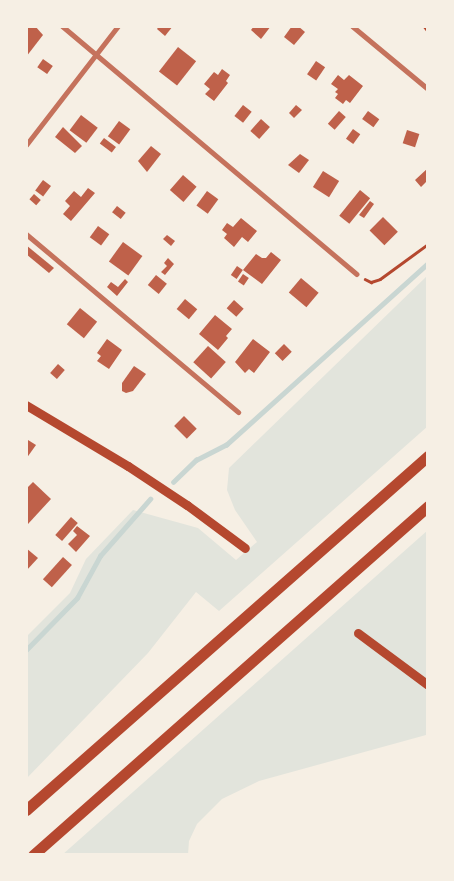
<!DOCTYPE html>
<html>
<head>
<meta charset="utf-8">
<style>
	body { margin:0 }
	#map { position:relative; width:454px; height:881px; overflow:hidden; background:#f6efe4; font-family:"Zilla Slab",serif }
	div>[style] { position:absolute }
	.green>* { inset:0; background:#e2e4dc }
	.stream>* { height:4.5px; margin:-2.25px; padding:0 2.25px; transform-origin:2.25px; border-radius:2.25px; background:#c9d6d2 }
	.building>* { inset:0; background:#bf614a; transform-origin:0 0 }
	.path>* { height:2.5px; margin:-1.25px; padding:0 1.25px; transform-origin:1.25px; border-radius:1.25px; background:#b5482f }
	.minor>* { height:5px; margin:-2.5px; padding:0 2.5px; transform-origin:2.5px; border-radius:2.5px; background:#c5725c }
	.secondary>* { height:9px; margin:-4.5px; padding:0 4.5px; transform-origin:4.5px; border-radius:4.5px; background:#b5482f }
	.motorway>* { height:11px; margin:-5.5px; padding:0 5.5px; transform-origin:5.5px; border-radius:5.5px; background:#b5482f }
	span { translate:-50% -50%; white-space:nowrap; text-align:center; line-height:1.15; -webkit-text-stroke:4.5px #f6efe4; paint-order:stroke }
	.frame { position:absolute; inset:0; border:28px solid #f6efe4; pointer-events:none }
</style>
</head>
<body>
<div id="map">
	<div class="green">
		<i style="clip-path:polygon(428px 275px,428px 426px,219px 611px,196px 592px,148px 653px,26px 779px,26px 637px,70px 593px,86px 559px,133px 510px,198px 528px,236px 560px,257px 542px,235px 510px,227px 490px,229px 468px)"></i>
		<i style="clip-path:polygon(428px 530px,428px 736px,426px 735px,259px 781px,222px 799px,197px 824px,189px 841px,188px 855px,62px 855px)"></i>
	</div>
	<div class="stream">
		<i style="left:173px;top:482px;width:32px;rotate:-44deg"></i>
		<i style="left:196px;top:460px;width:34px;rotate:-27deg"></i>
		<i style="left:226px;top:445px;width:272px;rotate:-42deg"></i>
		<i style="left:26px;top:650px;width:73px;rotate:-45.6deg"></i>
		<i style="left:77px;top:598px;width:48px;rotate:-61.3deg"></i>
		<i style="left:100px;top:556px;width:76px;rotate:-48.7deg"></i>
	</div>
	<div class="building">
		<i style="clip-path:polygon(26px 26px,35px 26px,43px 35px,26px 57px)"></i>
		<i style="clip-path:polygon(159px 26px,173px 26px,165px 36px,157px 29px)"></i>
		<i style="clip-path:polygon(254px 26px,271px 26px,261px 39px,251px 30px)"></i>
		<i style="clip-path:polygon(292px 26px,298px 26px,305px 32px,294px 45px,284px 37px)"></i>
		<i style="left:178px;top:47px;width:23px;height:31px;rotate:38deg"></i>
		<i style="left:43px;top:59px;width:12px;height:10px;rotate:35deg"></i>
		<i style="left:316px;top:61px;width:11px;height:16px;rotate:34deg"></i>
		<i style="clip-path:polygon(222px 69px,230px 75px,226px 81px,228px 83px,214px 101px,205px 94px,210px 89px,204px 84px,214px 72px,218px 75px)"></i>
		<i style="clip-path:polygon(338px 75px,344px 80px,349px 75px,363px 86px,350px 103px,346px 100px,343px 104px,335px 98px,338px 94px,335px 92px,338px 89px,331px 84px)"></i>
		<i style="left:243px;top:105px;width:11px;height:14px;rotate:38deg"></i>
		<i style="clip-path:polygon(296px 105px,302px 110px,294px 118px,289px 113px)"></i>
		<i style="left:339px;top:111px;width:9px;height:17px;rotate:41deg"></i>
		<i style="left:368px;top:111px;width:14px;height:10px;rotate:36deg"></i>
		<i style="left:81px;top:115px;width:21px;height:19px;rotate:37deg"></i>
		<i style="left:261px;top:119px;width:12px;height:16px;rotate:42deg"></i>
		<i style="left:119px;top:121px;width:14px;height:19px;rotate:36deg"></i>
		<i style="clip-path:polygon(63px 127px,82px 146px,75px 153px,55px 137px)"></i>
		<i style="left:353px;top:129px;width:9px;height:12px;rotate:36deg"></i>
		<i style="left:407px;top:130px;width:13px;height:14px;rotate:18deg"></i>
		<i style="left:104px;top:138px;width:15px;height:7px;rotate:37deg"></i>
		<i style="clip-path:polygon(151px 146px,161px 154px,147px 172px,138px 161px)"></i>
		<i style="clip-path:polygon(300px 154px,309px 160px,299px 173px,288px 165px)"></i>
		<i style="clip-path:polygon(428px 168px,428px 184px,426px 182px,421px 187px,415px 180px)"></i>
		<i style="left:323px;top:171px;width:19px;height:19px;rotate:32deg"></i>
		<i style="left:183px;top:175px;width:18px;height:20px;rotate:41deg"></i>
		<i style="left:43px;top:180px;width:10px;height:13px;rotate:37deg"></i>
		<i style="clip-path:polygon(88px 188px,95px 193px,71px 221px,63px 214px,70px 206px,65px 201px,74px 191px,81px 197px)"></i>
		<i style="left:360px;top:190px;width:13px;height:33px;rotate:39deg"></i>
		<i style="left:207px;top:191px;width:14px;height:18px;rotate:36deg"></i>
		<i style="left:34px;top:194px;width:9px;height:7px;rotate:41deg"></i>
		<i style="clip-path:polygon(370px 201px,374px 204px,364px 218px,359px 215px)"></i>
		<i style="left:117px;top:206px;width:11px;height:8px;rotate:38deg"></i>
		<i style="left:383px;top:217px;width:21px;height:19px;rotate:45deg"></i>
		<i style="clip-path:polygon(241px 218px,257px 231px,248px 242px,242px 237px,234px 247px,224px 238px,227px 234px,222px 230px,227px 223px,233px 227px)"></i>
		<i style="left:98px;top:226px;width:14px;height:14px;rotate:36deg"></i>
		<i style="clip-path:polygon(167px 235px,175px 241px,171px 246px,163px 239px)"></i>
		<i style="left:123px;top:242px;width:24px;height:24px;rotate:36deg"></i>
		<i style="clip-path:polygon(26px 245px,54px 268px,49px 273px,26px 254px)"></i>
		<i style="clip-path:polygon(271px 252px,281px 260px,262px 284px,243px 270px,256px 254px,262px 258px,266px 258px)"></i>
		<i style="clip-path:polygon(168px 258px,174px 264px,165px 275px,161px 272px,167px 266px,164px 263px)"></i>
		<i style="left:237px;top:266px;width:7px;height:11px;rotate:34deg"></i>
		<i style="left:243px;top:274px;width:7px;height:9px;rotate:34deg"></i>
		<i style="left:156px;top:275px;width:14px;height:13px;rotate:39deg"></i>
		<i style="left:301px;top:278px;width:23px;height:19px;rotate:40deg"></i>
		<i style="clip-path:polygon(125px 279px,128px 282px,117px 296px,107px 287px,111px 282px,118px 287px)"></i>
		<i style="left:185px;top:299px;width:16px;height:13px;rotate:40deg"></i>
		<i style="left:234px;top:300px;width:13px;height:11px;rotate:42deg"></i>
		<i style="left:80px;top:308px;width:22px;height:21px;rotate:39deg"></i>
		<i style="clip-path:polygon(215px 315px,232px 329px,226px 336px,228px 338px,218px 350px,199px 334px)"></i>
		<i style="clip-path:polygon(107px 339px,122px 350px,109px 369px,97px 361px,101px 356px,97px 353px)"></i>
		<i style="clip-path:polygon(253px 339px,270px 352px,254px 373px,249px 369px,245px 373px,235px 362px)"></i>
		<i style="left:284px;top:344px;width:11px;height:13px;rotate:45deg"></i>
		<i style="left:208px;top:346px;width:24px;height:22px;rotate:42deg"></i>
		<i style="left:58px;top:364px;width:9px;height:12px;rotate:41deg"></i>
		<i style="clip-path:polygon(134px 366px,146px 374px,133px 391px,126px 393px,122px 391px,122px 383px)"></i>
		<i style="left:184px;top:416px;width:18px;height:14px;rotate:45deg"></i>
		<i style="clip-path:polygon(28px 440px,36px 445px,26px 459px,26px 443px)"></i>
		<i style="clip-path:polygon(33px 482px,51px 499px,28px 524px,26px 489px)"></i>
		<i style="left:71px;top:517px;width:9px;height:24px;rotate:41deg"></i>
		<i style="clip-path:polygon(77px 526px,90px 536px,76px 552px,68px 544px,77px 535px,73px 531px)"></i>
		<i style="clip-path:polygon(26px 548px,38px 558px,26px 571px)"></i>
		<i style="left:63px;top:557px;width:12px;height:30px;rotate:42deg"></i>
	</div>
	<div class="path">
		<i style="left:424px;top:26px;width:6px;rotate:51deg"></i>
		<i style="left:365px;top:279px;width:7px;rotate:27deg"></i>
		<i style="left:371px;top:282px;width:9px;rotate:-18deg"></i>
		<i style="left:380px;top:279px;width:59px;rotate:-36.1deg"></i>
	</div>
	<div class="minor">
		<i style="left:62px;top:26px;width:385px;rotate:40.1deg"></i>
		<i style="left:352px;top:26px;width:99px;rotate:39.7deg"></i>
		<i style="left:26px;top:145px;width:150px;rotate:-52.3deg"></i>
		<i style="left:26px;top:234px;width:277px;rotate:40deg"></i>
	</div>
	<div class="secondary">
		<i style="left:26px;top:405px;width:119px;rotate:30.9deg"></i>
		<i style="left:128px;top:466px;width:71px;rotate:33.5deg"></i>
		<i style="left:187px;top:505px;width:72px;rotate:36.6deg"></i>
		<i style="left:358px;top:633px;width:87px;rotate:36.6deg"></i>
	</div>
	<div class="motorway">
		<i style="left:26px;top:810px;width:536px;rotate:-41.37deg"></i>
		<i style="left:33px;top:855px;width:527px;rotate:-41.46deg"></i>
	</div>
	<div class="frame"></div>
</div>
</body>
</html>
